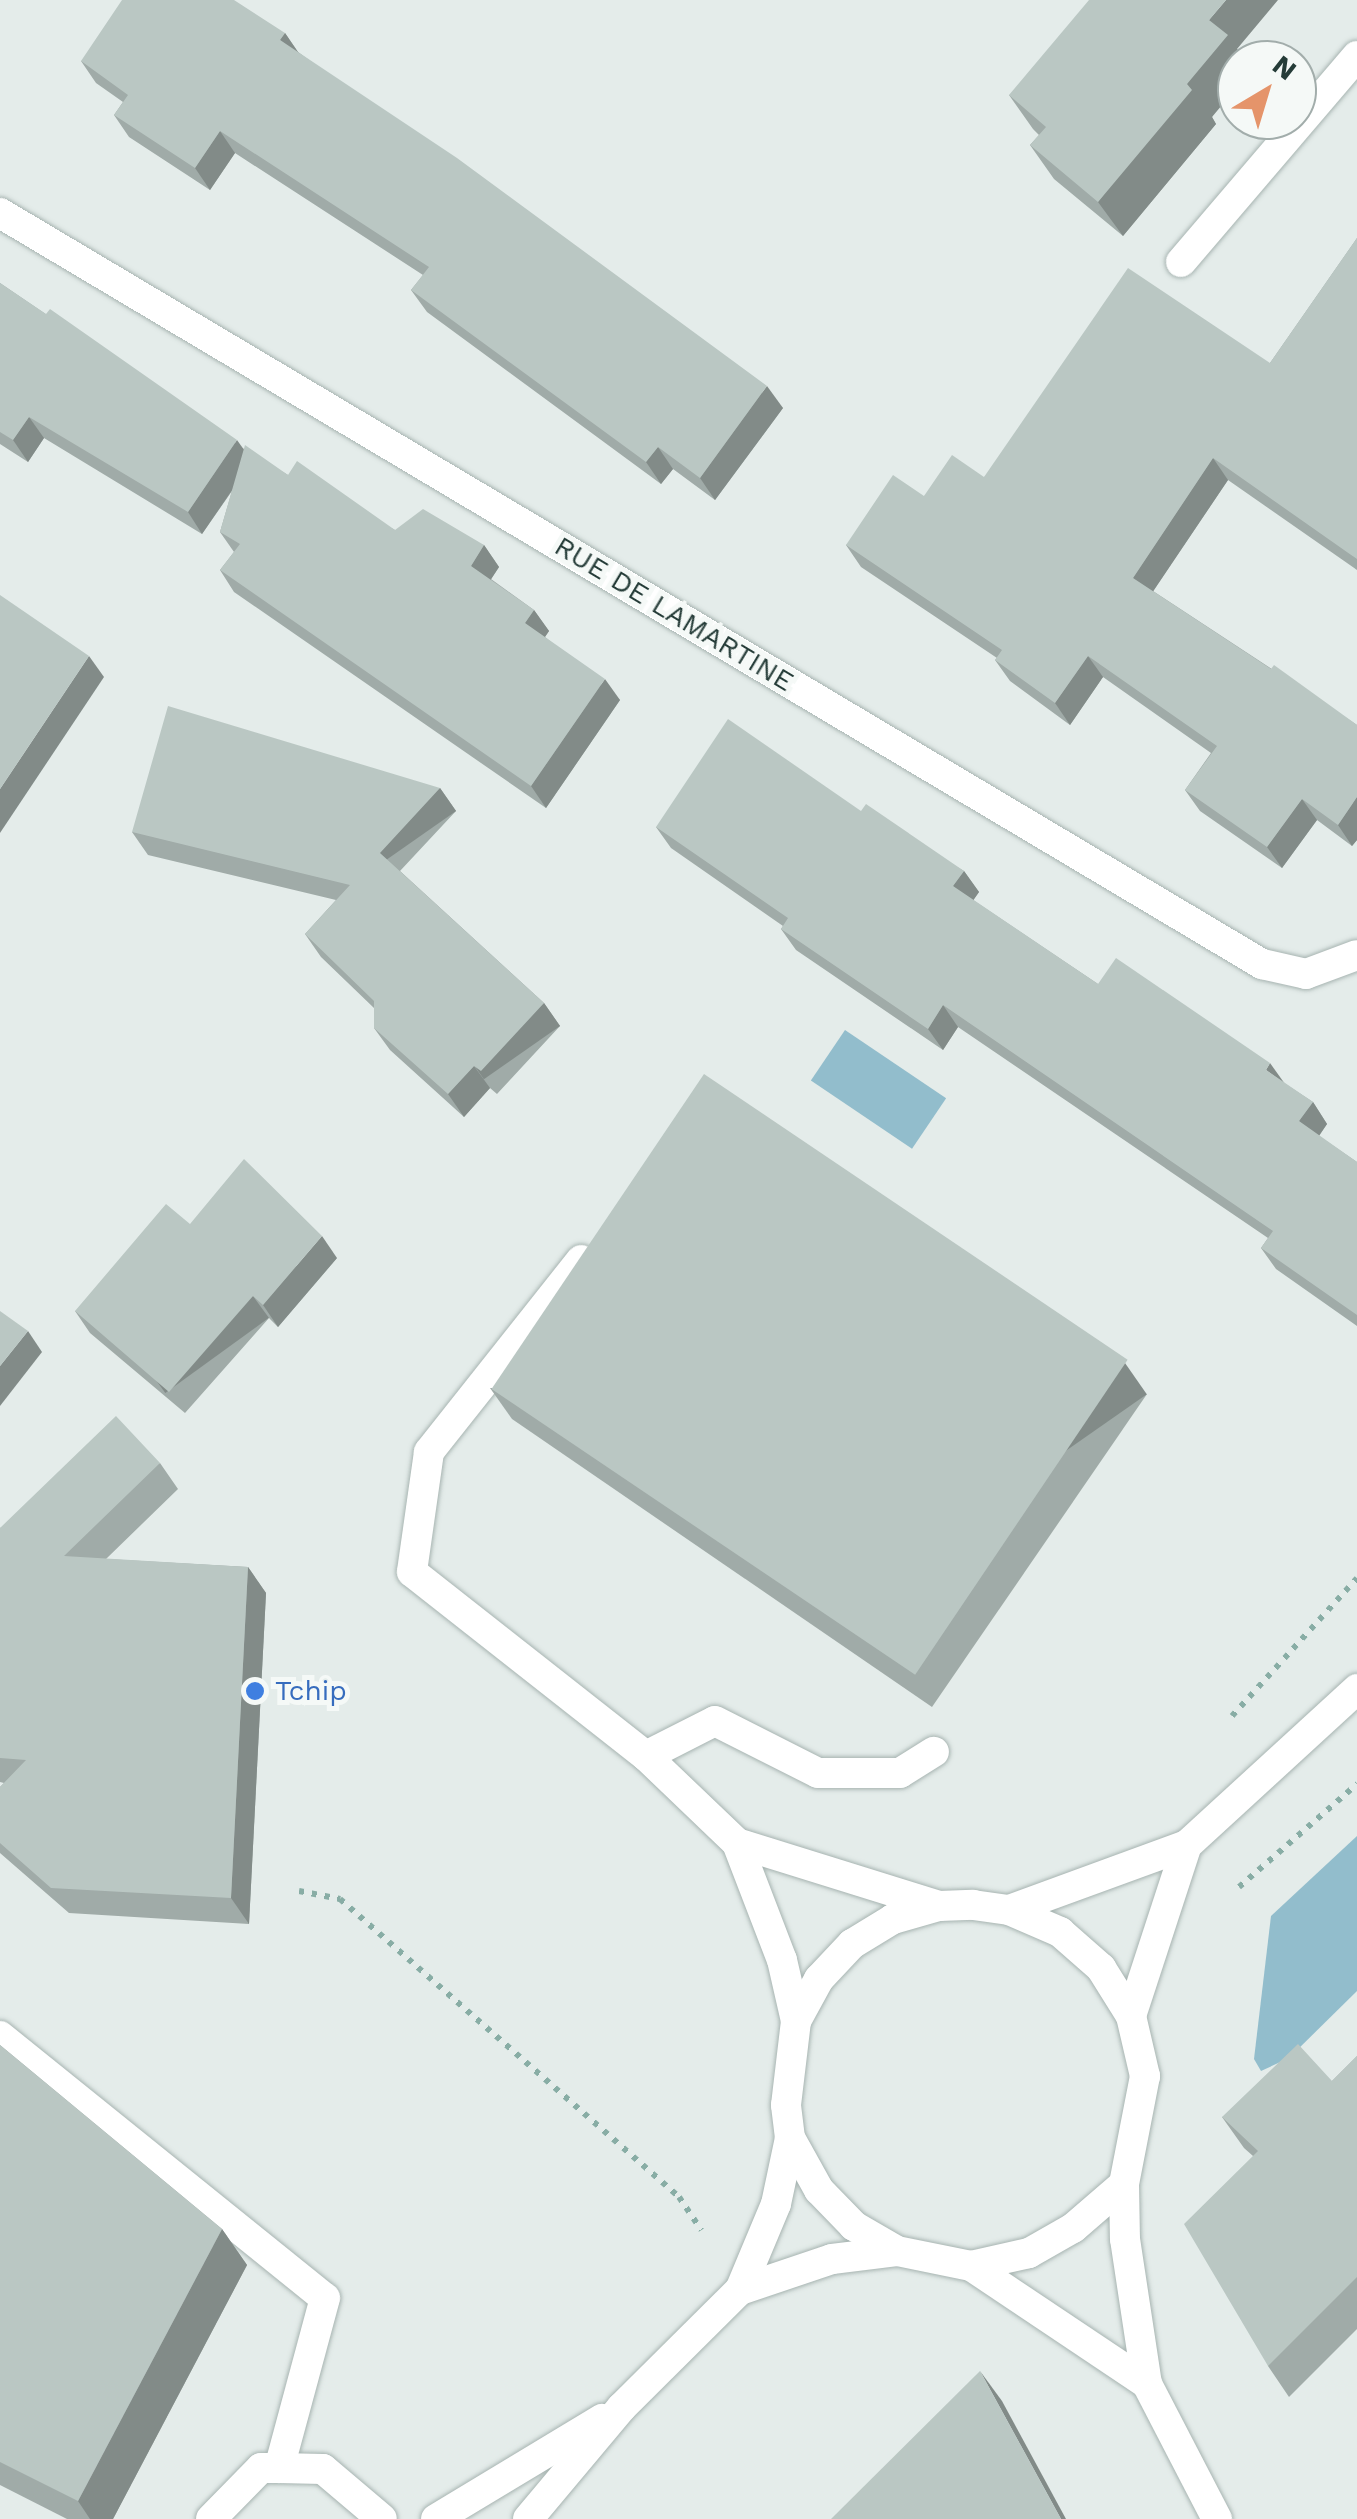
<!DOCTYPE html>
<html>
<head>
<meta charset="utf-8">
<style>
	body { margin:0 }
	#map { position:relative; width:1357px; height:2519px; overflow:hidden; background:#e4ecea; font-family:"Work Sans",sans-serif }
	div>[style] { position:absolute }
	.water>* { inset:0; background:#92bdcc; transform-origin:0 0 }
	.path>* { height:6px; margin-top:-3px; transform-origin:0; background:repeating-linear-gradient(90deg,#88ada5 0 5px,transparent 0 13px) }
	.roads { filter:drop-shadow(0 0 2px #a7b4b1) drop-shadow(0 0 2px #a7b4b1) }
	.service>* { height:30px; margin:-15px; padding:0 15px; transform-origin:15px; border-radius:15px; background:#fff }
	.minor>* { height:30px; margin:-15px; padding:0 15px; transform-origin:15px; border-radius:15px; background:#fff }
	.secondary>* { height:30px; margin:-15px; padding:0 15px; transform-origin:15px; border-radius:15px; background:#fff }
	.wall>* { inset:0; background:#a0aba8 }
	.shaded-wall>* { inset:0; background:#828b88; transform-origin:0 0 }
	.building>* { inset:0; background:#bac7c3; transform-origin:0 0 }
	.dots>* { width:28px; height:28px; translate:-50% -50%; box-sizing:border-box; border:5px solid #f5f9f7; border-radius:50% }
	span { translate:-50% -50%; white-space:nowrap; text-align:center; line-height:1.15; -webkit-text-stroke:10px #f5f9f7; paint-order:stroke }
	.street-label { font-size:28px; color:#253c38 }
	.shop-label { font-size:28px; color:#366cbe }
	.left { translate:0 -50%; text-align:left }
	.north { position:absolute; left:1217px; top:40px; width:100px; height:100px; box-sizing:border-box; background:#f5f9f7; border:2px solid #a2adab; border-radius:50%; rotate:38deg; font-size:28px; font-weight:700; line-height:40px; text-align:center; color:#253c38 }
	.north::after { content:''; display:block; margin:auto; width:35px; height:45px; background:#e5946a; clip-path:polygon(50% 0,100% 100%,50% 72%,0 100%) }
</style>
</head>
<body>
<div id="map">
	<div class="water">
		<i style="left:845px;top:1030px;width:122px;height:61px;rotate:34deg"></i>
		<i style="clip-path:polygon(1357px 1836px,1357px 1991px,1289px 2058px,1261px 2071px,1254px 2059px,1271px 1916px)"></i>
	</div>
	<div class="path">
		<i style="left:1232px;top:1716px;width:186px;rotate:-47.8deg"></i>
		<i style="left:1239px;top:1887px;width:157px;rotate:-41.1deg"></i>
		<i style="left:299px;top:1891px;width:42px;rotate:11deg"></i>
		<i style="left:340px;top:1899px;width:451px;rotate:41.3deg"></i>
		<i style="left:679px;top:2197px;width:40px;rotate:56deg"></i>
	</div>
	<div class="roads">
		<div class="service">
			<i style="left:1181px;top:262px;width:271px;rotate:-49.5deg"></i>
			<i style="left:581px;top:1260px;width:245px;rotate:128.4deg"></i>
			<i style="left:429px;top:1452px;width:121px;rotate:98.1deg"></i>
			<i style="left:412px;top:1572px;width:298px;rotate:38.2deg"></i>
			<i style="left:646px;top:1756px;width:126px;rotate:43.7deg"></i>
			<i style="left:737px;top:1843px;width:125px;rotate:69deg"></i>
			<i style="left:782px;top:1960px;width:63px;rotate:77.1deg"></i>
			<i style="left:646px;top:1756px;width:77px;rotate:-26.9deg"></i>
			<i style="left:715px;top:1721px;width:115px;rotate:26.8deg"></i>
			<i style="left:818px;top:1773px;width:82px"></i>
			<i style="left:900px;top:1773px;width:40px;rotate:-32deg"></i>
			<i style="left:737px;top:1843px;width:212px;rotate:17.3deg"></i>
			<i style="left:0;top:2036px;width:417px;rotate:38.9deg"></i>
			<i style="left:325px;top:2298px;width:176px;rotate:105.1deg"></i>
			<i style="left:211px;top:2519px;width:71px;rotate:-45.6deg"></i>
			<i style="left:261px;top:2468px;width:18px"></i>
			<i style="left:279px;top:2468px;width:44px;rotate:1.3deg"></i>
			<i style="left:323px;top:2469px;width:77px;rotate:40.3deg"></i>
		</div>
		<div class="minor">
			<i style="left:0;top:213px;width:1469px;rotate:30.76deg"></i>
			<i style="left:1262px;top:964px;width:45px;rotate:12.8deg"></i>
			<i style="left:1306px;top:974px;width:54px;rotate:-20.4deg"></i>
			<i style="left:1124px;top:2184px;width:55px;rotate:89deg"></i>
			<i style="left:1125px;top:2239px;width:147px;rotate:81.4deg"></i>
			<i style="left:1147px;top:2384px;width:152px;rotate:62.6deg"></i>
			<i style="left:971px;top:2266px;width:212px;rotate:33.8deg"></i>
		</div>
		<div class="secondary">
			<i style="left:973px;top:1905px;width:36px;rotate:8deg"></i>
			<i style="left:1009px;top:1910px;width:56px;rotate:23.3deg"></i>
			<i style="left:1060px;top:1932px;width:55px;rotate:41.3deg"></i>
			<i style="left:1101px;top:1968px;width:57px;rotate:58deg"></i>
			<i style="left:1131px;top:2016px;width:62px;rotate:76.9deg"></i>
			<i style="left:1145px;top:2076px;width:110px;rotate:101deg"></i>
			<i style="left:1124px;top:2184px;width:67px;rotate:139.2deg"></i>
			<i style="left:1073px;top:2228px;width:51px;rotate:150.4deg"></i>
			<i style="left:1029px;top:2253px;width:59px;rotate:167.4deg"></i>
			<i style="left:971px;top:2266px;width:76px;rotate:-168.5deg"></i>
			<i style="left:897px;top:2251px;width:50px;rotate:-149.8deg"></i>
			<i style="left:854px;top:2226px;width:50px;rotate:-134.2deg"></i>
			<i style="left:819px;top:2190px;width:60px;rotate:-119.1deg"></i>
			<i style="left:790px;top:2138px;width:33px;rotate:-97deg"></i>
			<i style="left:786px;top:2105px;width:85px;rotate:-83.2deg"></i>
			<i style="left:796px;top:2021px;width:48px;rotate:-61.3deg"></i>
			<i style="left:819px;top:1979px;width:48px;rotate:-46.7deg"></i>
			<i style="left:852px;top:1944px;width:48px;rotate:-31.4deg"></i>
			<i style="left:893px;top:1919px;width:48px;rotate:-15.8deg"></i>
			<i style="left:939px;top:1906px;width:34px;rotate:-2deg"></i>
			<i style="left:1009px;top:1910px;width:189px;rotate:-20.1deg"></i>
			<i style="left:1187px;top:1845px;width:231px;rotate:-42.5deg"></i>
			<i style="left:1131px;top:2016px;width:180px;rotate:-71.9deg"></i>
			<i style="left:740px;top:2290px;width:97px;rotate:-18.6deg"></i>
			<i style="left:832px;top:2259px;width:65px;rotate:-7deg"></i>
			<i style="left:436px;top:2519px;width:194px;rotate:-31.1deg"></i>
			<i style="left:528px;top:2519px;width:146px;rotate:-50deg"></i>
			<i style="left:622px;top:2407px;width:166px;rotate:-44.8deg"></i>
			<i style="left:740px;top:2290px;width:93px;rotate:-67.3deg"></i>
			<i style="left:776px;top:2204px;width:67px;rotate:-78deg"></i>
		</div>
	</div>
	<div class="wall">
		<i style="clip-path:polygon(285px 33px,298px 52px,783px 408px,715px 500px,673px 469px,661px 484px,427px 312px,411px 290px,423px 275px,235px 153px,210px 190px,129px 137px,114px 115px,123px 102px,96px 83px,81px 61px)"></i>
		<i style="clip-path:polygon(1237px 49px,1245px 60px,1237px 60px,1212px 117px,1216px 124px,1123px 236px,1054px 179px,1030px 145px,1039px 135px,1033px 129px,1009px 95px)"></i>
		<i style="clip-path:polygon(1357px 238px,1357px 570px,1228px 480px,1153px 591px,1357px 725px,1357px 840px,1352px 846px,1317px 820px,1282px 868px,1200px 811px,1185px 790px,1211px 753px,1103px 677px,1070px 725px,1010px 681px,995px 660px,997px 658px,861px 567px,846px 545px,924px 496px,984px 477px,1270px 363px)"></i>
		<i style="clip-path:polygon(0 283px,244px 449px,288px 475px,395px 530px,484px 545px,499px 567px,491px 579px,534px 610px,549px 631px,545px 637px,620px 700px,546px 808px,234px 592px,220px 570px,234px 552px,220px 532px,232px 491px,202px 534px,44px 438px,28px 462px,0 444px)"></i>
		<i style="clip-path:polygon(440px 788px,456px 811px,400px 871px,544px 1003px,560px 1026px,497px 1094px,490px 1088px,464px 1117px,390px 1050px,374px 1028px,374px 1008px,321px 957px,305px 934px,336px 900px,148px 855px,132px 832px)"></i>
		<i style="clip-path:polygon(861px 811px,964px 871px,979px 892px,973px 900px,1098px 984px,1284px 1083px,1313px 1102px,1327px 1124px,1319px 1136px,1357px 1162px,1357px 1326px,1276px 1269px,1261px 1248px,1268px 1238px,958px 1027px,943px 1050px,796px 950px,781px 929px,783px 926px,671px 848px,656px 827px)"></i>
		<i style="clip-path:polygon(337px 1258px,278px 1327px,269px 1318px,185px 1413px,90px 1333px,75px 1311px)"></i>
		<i style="clip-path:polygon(490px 1388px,1147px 1394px,932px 1707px,512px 1419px)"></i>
		<i style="clip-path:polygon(160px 1463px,178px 1489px,106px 1559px,248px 1567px,266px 1593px,249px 1924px,69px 1913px,0 1853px,0 1787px,4px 1783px,0 1782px,0 1528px)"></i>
		<i style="clip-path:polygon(0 2045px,222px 2229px,247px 2265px,113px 2519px,67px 2519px,0 2485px)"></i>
		<i style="clip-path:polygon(1357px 2056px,1357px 2329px,1289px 2397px,1268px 2366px,1253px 2156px,1244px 2148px,1222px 2117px,1332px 2081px)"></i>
	</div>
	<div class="shaded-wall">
		<i style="clip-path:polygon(1226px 0,1278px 0,1237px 49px,1245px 60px,1237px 60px,1237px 87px,1212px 117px,1216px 124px,1123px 236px,1098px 202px,1187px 84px,1209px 20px)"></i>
		<i style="clip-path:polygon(285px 33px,300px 55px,280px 40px)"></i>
		<i style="clip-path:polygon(220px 131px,235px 153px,210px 190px,195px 168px)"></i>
		<i style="clip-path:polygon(767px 386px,783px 408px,715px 500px,700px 478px)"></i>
		<i style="clip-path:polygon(29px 417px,44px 438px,28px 462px,13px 440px)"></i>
		<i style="clip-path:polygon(237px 440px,252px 461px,202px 534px,188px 512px)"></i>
		<i style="clip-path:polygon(658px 447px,673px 469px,661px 484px,646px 462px)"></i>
		<i style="clip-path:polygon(1213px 458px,1228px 480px,1148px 599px,1133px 578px)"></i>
		<i style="clip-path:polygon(484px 545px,499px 567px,486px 587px,471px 566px)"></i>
		<i style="clip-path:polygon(534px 610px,549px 631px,540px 644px,525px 623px)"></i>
		<i style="clip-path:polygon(89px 656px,104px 677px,0 833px,0 789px)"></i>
		<i style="clip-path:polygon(1088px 656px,1103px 677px,1070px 725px,1055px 703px)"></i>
		<i style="clip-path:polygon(605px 679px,620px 700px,546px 808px,531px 786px)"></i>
		<i style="left:440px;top:788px;width:28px;height:88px;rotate:55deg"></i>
		<i style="clip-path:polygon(1357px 797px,1357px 840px,1352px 846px,1338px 825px)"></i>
		<i style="clip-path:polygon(1302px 799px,1317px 820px,1282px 868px,1267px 847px)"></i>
		<i style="clip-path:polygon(964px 871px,979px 892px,968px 908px,953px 886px)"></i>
		<i style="left:544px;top:1003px;width:28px;height:93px;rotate:55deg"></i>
		<i style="clip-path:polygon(943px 1005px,958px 1027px,943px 1050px,928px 1029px)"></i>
		<i style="clip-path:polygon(1270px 1063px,1285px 1084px,1266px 1070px)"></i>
		<i style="clip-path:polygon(474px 1066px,490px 1088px,464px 1117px,448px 1094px)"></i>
		<i style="clip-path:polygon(1313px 1102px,1327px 1124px,1314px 1143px,1299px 1121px)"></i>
		<i style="clip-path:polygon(322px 1236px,337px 1258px,278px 1327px,263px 1305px)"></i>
		<i style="left:253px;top:1296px;width:27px;height:128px;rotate:54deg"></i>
		<i style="clip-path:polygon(28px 1331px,42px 1352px,0 1406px,0 1366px)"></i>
		<i style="left:1125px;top:1363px;width:38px;height:379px;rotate:55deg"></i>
		<i style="clip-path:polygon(248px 1567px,266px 1593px,249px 1924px,231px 1898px)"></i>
		<i style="clip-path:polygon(222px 2229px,247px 2265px,113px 2519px,90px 2519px,78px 2501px)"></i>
		<i style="clip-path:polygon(980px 2371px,1002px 2401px,1066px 2519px,1061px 2519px)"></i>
	</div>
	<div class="building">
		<i style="clip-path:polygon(122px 0,234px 0,285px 33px,280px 40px,457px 158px,767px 386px,700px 478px,658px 447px,646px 462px,411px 290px,429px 267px,220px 131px,195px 168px,114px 115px,128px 95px,81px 61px)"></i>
		<i style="clip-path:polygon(1089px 0,1226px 0,1209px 20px,1228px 35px,1187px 84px,1192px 90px,1098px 202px,1030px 145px,1046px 127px,1009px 95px)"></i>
		<i style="clip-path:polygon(1357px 238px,1357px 559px,1213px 458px,1133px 578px,1271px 669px,1274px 665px,1357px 725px,1357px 797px,1338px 825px,1302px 799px,1267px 847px,1185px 790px,1217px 746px,1088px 656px,1055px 703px,995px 660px,1002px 650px,846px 545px,893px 475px,924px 496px,952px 455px,984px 477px,1128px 268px,1270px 363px)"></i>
		<i style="clip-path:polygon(0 283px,46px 314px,50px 309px,237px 440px,188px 512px,29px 417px,13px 440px,0 432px)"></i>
		<i style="clip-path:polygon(245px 445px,288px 475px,297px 461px,395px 530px,423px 509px,484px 545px,471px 566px,534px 610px,525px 623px,605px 679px,531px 786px,220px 570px,240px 544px,220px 532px)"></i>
		<i style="clip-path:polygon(0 595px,89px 656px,0 789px)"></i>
		<i style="clip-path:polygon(168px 706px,440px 788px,380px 853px,544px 1003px,481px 1071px,474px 1066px,448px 1094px,374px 1028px,374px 1001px,305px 934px,350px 885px,132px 832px)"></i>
		<i style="clip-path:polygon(728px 719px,861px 811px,866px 804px,964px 871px,953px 886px,1098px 984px,1116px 958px,1270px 1063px,1266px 1070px,1313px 1102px,1299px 1121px,1357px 1162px,1357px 1315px,1261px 1248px,1273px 1231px,943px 1005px,928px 1029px,781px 929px,788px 918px,656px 827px)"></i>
		<i style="left:704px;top:1074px;width:511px;height:380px;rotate:34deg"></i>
		<i style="clip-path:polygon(244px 1159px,322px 1236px,263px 1305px,253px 1296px,169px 1392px,75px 1311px,166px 1204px,190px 1224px)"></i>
		<i style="clip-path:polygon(0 1311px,28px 1331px,0 1366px)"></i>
		<i style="clip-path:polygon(116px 1416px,160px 1463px,64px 1556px,248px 1567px,231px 1898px,51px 1888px,0 1843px,0 1787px,26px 1760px,0 1758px,0 1528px)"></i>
		<i style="clip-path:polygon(1298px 2044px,1332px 2081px,1357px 2056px,1357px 2277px,1268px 2366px,1184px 2224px,1258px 2151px,1222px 2117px)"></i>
		<i style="clip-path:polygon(0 2045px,222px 2229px,78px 2501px,0 2462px)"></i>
		<i style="clip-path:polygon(980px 2371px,1061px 2519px,831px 2519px)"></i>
	</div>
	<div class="dots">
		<i style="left:255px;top:1691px;background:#3f7fe0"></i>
	</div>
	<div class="street-label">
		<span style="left:674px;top:614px;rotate:31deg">RUE DE LAMARTINE</span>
	</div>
	<div class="shop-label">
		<span class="left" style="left:275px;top:1691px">Tchip</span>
	</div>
	<div class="north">N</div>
</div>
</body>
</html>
